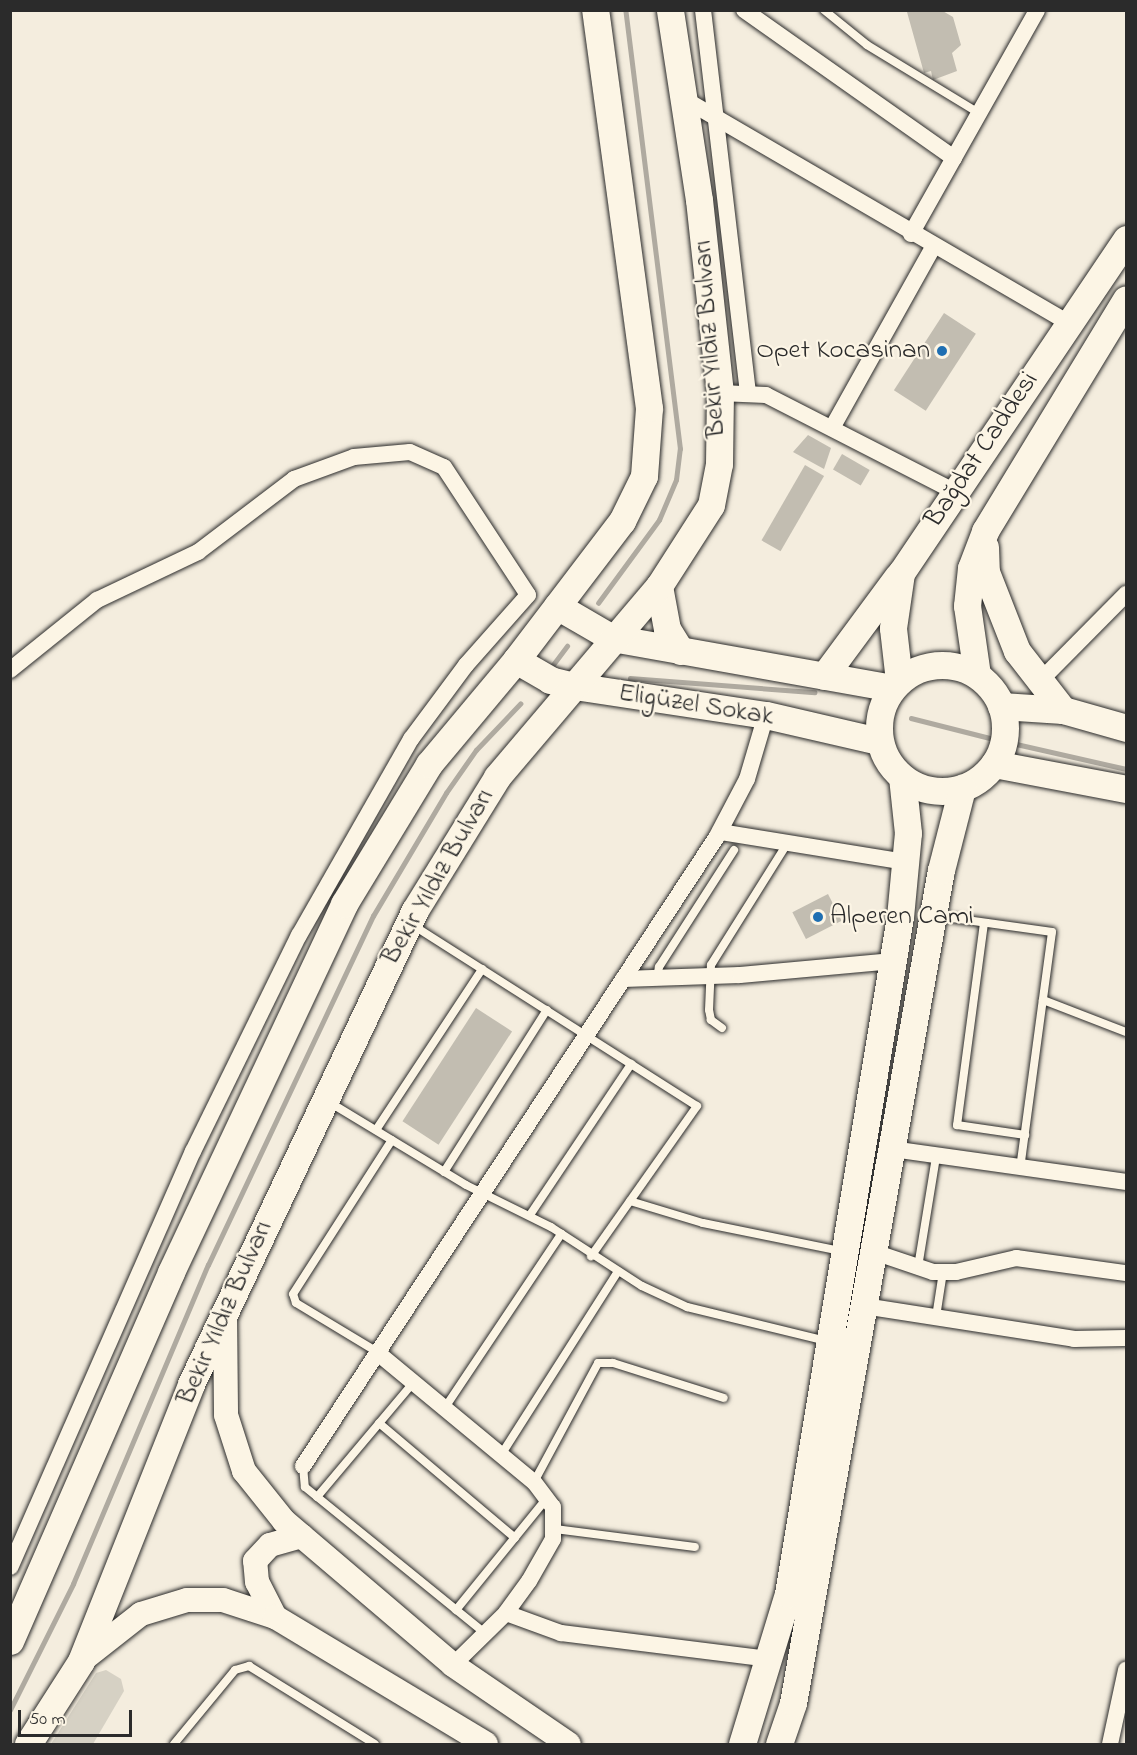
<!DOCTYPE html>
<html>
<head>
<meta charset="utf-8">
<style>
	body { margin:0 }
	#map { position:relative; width:1137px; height:1755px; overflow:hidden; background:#f4edde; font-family:"Indie Flower",sans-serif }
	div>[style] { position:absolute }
	.green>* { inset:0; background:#d6d1c4 }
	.stream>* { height:4.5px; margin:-2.25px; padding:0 2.25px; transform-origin:2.25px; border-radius:2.25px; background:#afaaa0 }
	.building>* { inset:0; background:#c2bdb1; transform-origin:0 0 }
	.roads { filter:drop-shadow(0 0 2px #2b2b2b) drop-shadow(0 0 2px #2b2b2b) }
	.lane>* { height:8px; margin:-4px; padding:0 4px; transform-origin:4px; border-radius:4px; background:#fcf5e5 }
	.street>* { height:16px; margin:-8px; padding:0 8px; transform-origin:8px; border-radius:8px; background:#fcf5e5 }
	.secondary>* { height:24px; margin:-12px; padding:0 12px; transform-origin:12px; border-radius:12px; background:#fcf5e5 }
	.primary>* { height:27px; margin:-13.5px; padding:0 13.5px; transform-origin:13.5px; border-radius:13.5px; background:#fcf5e5 }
	.primary>.ring { margin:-13.5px; padding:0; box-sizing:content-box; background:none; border:27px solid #fcf5e5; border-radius:50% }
	.dots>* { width:16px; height:16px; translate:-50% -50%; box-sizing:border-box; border:3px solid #fcf5e5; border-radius:50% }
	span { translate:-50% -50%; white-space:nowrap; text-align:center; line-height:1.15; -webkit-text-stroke:4.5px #fcf5e5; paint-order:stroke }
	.street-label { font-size:27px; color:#2b2b2b }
	.poi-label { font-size:27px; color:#2b2b2b }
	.right { translate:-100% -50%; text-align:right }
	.left { translate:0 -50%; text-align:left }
	.frame { position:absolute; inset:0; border:12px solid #2b2b2b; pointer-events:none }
	.scale { position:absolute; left:18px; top:1710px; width:114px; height:27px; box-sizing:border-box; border:3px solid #2b2b2b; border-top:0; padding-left:8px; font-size:18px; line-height:21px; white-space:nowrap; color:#2b2b2b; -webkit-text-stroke:4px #fcf5e5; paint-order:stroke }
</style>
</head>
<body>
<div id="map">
	<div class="green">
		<i style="clip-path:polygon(106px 1670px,121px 1679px,124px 1691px,93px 1744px,51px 1744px,96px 1673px)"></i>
	</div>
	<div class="stream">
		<i style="left:598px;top:603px;width:103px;rotate:-53.7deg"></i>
		<i style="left:659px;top:520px;width:43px;rotate:-67deg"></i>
		<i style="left:676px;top:480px;width:31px;rotate:-83deg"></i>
		<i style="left:680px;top:449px;width:442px;rotate:-97.1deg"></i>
		<i style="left:549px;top:670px;width:30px;rotate:-53deg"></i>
		<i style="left:630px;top:678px;width:185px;rotate:4.4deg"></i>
		<i style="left:911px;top:718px;width:86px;rotate:14.2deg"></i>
		<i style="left:1012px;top:743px;width:117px;rotate:12.8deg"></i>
		<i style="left:10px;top:1710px;width:141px;rotate:-63.4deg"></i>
		<i style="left:73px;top:1584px;width:346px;rotate:-67.1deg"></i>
		<i style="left:208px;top:1265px;width:386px;rotate:-64.7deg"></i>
		<i style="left:373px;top:916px;width:143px;rotate:-59.3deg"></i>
		<i style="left:446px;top:793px;width:52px;rotate:-55.1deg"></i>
		<i style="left:476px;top:750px;width:64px;rotate:-46.3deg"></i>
	</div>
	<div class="building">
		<i style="clip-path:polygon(941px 10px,953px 17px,961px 45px,952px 53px,957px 71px,933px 80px,931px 71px,924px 73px,907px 12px)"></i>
		<i style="left:944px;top:313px;width:38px;height:92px;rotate:33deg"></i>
		<i style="clip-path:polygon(808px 435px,831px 448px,824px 469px,793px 452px)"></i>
		<i style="left:842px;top:454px;width:32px;height:18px;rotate:30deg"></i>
		<i style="left:805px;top:465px;width:22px;height:87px;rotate:30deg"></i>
		<i style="left:828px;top:894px;width:30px;height:40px;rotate:63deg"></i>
		<i style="left:476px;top:1008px;width:43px;height:135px;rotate:33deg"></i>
	</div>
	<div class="roads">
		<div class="lane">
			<i style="left:824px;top:10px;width:55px;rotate:39.1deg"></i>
			<i style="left:867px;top:45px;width:131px;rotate:31.3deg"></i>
			<i style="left:938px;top:916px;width:115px;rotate:8deg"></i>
			<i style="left:1052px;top:932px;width:238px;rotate:97.7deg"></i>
			<i style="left:984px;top:923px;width:204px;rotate:97.6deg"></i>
			<i style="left:957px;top:1125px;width:69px;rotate:8.4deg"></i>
			<i style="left:411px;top:924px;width:339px;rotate:32.5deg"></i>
			<i style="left:697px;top:1106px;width:184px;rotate:125.2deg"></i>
			<i style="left:657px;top:979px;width:12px;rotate:-81deg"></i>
			<i style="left:659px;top:967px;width:139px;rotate:-57.3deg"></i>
			<i style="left:1043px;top:1000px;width:89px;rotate:21.1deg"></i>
			<i style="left:722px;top:1028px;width:14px;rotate:-144deg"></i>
			<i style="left:711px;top:1020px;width:10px;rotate:-101deg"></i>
			<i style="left:709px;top:1010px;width:45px;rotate:-87.5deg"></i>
			<i style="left:711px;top:965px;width:143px;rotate:-57.9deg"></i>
			<i style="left:329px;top:1102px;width:160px;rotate:31.2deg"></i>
			<i style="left:466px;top:1185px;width:95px;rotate:26.3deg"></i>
			<i style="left:551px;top:1227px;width:108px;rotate:33deg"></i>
			<i style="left:642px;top:1286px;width:50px;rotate:25deg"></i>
			<i style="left:687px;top:1307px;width:143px;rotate:13.7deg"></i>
			<i style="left:376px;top:1130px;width:193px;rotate:-56.6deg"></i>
			<i style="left:444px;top:1172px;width:192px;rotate:-57.6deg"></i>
			<i style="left:630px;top:1201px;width:76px;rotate:16.8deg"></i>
			<i style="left:703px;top:1223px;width:141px;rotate:11.5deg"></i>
			<i style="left:530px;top:1215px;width:182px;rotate:-56.2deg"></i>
			<i style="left:918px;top:1267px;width:111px;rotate:-80.7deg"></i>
			<i style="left:936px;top:1317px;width:46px;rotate:-81.2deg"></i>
			<i style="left:379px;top:1353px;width:97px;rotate:-148.9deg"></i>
			<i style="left:296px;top:1303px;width:9px;rotate:-108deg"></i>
			<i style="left:293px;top:1294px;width:183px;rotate:-57.3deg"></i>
			<i style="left:444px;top:1409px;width:211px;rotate:-56.2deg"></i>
			<i style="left:379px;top:1423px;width:178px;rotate:40.2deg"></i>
			<i style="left:501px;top:1455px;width:218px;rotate:-57.5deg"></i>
			<i style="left:303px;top:1466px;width:21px;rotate:85deg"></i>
			<i style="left:305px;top:1487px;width:233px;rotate:39.1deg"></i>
			<i style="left:534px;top:1482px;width:135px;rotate:-61.7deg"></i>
			<i style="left:598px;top:1363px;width:15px"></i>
			<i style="left:613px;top:1363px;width:116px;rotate:17.5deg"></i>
			<i style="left:317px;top:1497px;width:149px;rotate:-49.9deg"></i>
			<i style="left:555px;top:1529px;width:141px;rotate:7.3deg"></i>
			<i style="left:456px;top:1610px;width:144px;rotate:-50.9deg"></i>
			<i style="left:174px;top:1744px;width:96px;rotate:-50.5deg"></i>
			<i style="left:235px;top:1670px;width:15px;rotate:-16deg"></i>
			<i style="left:249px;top:1666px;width:148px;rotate:31.8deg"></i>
		</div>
		<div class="street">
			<i style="left:703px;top:10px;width:386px;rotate:83.3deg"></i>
			<i style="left:744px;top:10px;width:257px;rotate:35.2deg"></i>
			<i style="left:684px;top:99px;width:443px;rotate:30.2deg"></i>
			<i style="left:911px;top:234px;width:257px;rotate:-60.6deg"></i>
			<i style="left:720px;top:393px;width:46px;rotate:2.5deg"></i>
			<i style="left:766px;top:395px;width:211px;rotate:27.1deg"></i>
			<i style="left:832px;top:428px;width:207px;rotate:-60.8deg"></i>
			<i style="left:10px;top:670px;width:112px;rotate:-38.8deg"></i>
			<i style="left:97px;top:600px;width:112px;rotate:-25.4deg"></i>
			<i style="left:198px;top:552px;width:121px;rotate:-37.2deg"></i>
			<i style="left:294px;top:479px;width:64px;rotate:-20.1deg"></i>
			<i style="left:354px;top:457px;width:56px;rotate:-5.1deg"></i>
			<i style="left:410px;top:452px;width:37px;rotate:24deg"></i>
			<i style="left:444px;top:467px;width:153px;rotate:56.7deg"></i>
			<i style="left:528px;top:595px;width:94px;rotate:131.5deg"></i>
			<i style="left:466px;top:665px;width:92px;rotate:126.6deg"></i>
			<i style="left:411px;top:739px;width:226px;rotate:119.7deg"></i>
			<i style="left:299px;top:935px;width:241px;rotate:116.1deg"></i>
			<i style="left:193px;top:1151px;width:454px;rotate:113.7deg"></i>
			<i style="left:1039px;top:682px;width:124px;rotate:-45.3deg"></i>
			<i style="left:720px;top:832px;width:187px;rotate:9.2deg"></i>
			<i style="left:623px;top:979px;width:117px;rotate:-2deg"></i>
			<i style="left:740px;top:975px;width:154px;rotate:-5.2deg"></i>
			<i style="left:892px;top:1149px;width:236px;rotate:8deg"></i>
			<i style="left:874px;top:1252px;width:62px;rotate:18.7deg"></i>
			<i style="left:933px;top:1272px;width:23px"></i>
			<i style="left:956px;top:1272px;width:62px;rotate:-13.1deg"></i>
			<i style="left:1016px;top:1258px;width:111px;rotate:7.8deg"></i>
			<i style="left:864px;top:1306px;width:213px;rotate:8.9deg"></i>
			<i style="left:1074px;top:1339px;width:52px;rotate:-1.1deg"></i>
			<i style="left:379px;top:1354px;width:201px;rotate:39.6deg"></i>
			<i style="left:534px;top:1482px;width:31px;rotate:53deg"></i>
			<i style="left:553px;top:1507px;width:32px;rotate:90deg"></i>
			<i style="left:553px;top:1539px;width:48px;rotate:119.7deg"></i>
			<i style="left:529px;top:1581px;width:39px;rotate:126deg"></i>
			<i style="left:506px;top:1613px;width:74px;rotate:135.5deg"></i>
			<i style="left:303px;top:1466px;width:752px;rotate:-56.67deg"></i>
			<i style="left:716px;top:838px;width:67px;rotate:-62.3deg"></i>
			<i style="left:747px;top:779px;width:67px;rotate:-73.5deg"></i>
			<i style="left:506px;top:1613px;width:59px;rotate:20deg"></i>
			<i style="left:561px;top:1633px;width:211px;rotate:7.1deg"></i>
			<i style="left:1110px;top:1744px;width:76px;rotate:-77.8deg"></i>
		</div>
		<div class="secondary">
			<i style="left:225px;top:1315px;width:100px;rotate:89.4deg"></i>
			<i style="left:226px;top:1415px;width:59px;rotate:72.2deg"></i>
			<i style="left:244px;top:1471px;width:64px;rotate:51.3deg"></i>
			<i style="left:284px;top:1521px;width:222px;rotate:40.4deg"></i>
			<i style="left:453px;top:1665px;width:140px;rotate:34.3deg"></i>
			<i style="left:275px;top:1617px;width:39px;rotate:-117deg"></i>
			<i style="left:257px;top:1582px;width:21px;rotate:-95deg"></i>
			<i style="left:255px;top:1561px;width:22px;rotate:-47deg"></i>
			<i style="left:270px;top:1545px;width:33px;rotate:-16deg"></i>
			<i style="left:81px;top:1661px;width:76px;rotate:-38.1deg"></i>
			<i style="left:141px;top:1614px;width:48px;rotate:-16.9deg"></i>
			<i style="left:187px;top:1600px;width:36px"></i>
			<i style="left:223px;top:1600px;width:55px;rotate:18.1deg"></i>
			<i style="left:275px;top:1617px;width:246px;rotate:31deg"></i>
		</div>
		<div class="primary">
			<i style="left:985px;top:547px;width:25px;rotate:88deg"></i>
			<i style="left:986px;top:572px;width:85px;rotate:68.6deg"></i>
			<i style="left:1017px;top:651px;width:75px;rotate:52.1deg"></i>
			<i style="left:659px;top:586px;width:44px;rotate:79.5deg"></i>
			<i style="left:667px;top:629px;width:26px;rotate:58deg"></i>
			<i style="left:557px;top:606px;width:64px;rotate:30.2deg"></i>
			<i style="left:612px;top:638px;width:285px;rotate:10.1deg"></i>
			<i style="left:516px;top:660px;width:39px;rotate:30deg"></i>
			<i style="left:550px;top:680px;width:25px;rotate:14deg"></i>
			<i style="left:574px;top:686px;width:194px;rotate:8.6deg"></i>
			<i style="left:766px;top:715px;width:116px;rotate:13deg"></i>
			<i class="ring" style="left:879px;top:665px;width:99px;height:99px"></i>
			<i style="left:977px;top:675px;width:70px;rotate:-98.2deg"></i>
			<i style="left:967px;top:606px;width:38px;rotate:-84deg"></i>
			<i style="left:971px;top:568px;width:40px;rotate:-69deg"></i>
			<i style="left:985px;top:531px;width:271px;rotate:-58.7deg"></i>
			<i style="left:824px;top:676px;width:124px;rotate:-53.5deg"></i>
			<i style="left:899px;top:681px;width:53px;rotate:-96.5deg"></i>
			<i style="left:893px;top:628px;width:56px;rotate:-81.7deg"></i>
			<i style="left:901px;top:573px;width:403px;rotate:-56deg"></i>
			<i style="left:1001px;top:706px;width:62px;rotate:3.7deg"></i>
			<i style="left:1063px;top:710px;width:66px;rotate:15.9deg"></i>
			<i style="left:994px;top:764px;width:134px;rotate:10.7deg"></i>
			<i style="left:10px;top:1641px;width:403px;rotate:-66.4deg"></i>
			<i style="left:171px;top:1272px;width:407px;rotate:-64.8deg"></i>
			<i style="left:344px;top:904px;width:164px;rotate:-58.7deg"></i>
			<i style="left:429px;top:764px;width:136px;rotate:-50.1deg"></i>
			<i style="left:516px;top:660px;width:175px;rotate:-52.7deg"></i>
			<i style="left:622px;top:521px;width:50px;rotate:-63.9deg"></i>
			<i style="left:644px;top:476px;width:68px;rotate:-85.8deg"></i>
			<i style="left:649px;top:408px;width:402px;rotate:-97.7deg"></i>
			<i style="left:28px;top:1744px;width:98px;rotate:-57.4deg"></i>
			<i style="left:81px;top:1661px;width:298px;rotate:-68.3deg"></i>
			<i style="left:191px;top:1384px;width:524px;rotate:-64.71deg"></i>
			<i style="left:415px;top:910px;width:156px;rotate:-58.3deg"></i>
			<i style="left:497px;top:777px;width:250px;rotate:-49.7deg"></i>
			<i style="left:659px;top:586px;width:96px;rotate:-57.3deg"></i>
			<i style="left:711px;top:505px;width:42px;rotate:-79deg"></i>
			<i style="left:719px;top:464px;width:71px;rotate:-89.2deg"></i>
			<i style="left:720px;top:393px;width:194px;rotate:-96.2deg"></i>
			<i style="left:699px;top:200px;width:192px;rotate:-98.7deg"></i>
			<i style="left:742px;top:1744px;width:157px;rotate:-73deg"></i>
			<i style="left:788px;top:1594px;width:686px;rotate:-80.61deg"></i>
			<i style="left:900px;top:917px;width:84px;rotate:-84.6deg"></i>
			<i style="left:908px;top:833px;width:56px;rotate:-96.1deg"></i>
			<i style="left:779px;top:1744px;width:43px;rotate:-71.1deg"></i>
			<i style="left:793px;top:1703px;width:846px;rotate:-79.93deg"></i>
			<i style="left:941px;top:870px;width:85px;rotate:-75.6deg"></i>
		</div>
	</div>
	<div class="dots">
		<i style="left:942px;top:351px;background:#1f6fb2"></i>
		<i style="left:818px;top:917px;background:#1f6fb2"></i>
	</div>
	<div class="street-label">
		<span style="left:710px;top:339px;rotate:-94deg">Bekir Yıldız Bulvarı</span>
		<span style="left:982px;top:450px;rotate:-56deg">Bağdat Caddesi</span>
		<span style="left:696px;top:705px;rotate:9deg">Eligüzel Sokak</span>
		<span style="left:438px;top:877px;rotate:-60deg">Bekir Yıldız Bulvarı</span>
		<span style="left:225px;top:1313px;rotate:-66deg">Bekir Yıldız Bulvarı</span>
	</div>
	<div class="poi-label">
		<span class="right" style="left:930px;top:351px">Opet Kocasinan</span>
		<span class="left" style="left:830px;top:917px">Alperen Cami</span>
	</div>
	<div class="frame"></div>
	<div class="scale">50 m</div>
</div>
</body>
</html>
